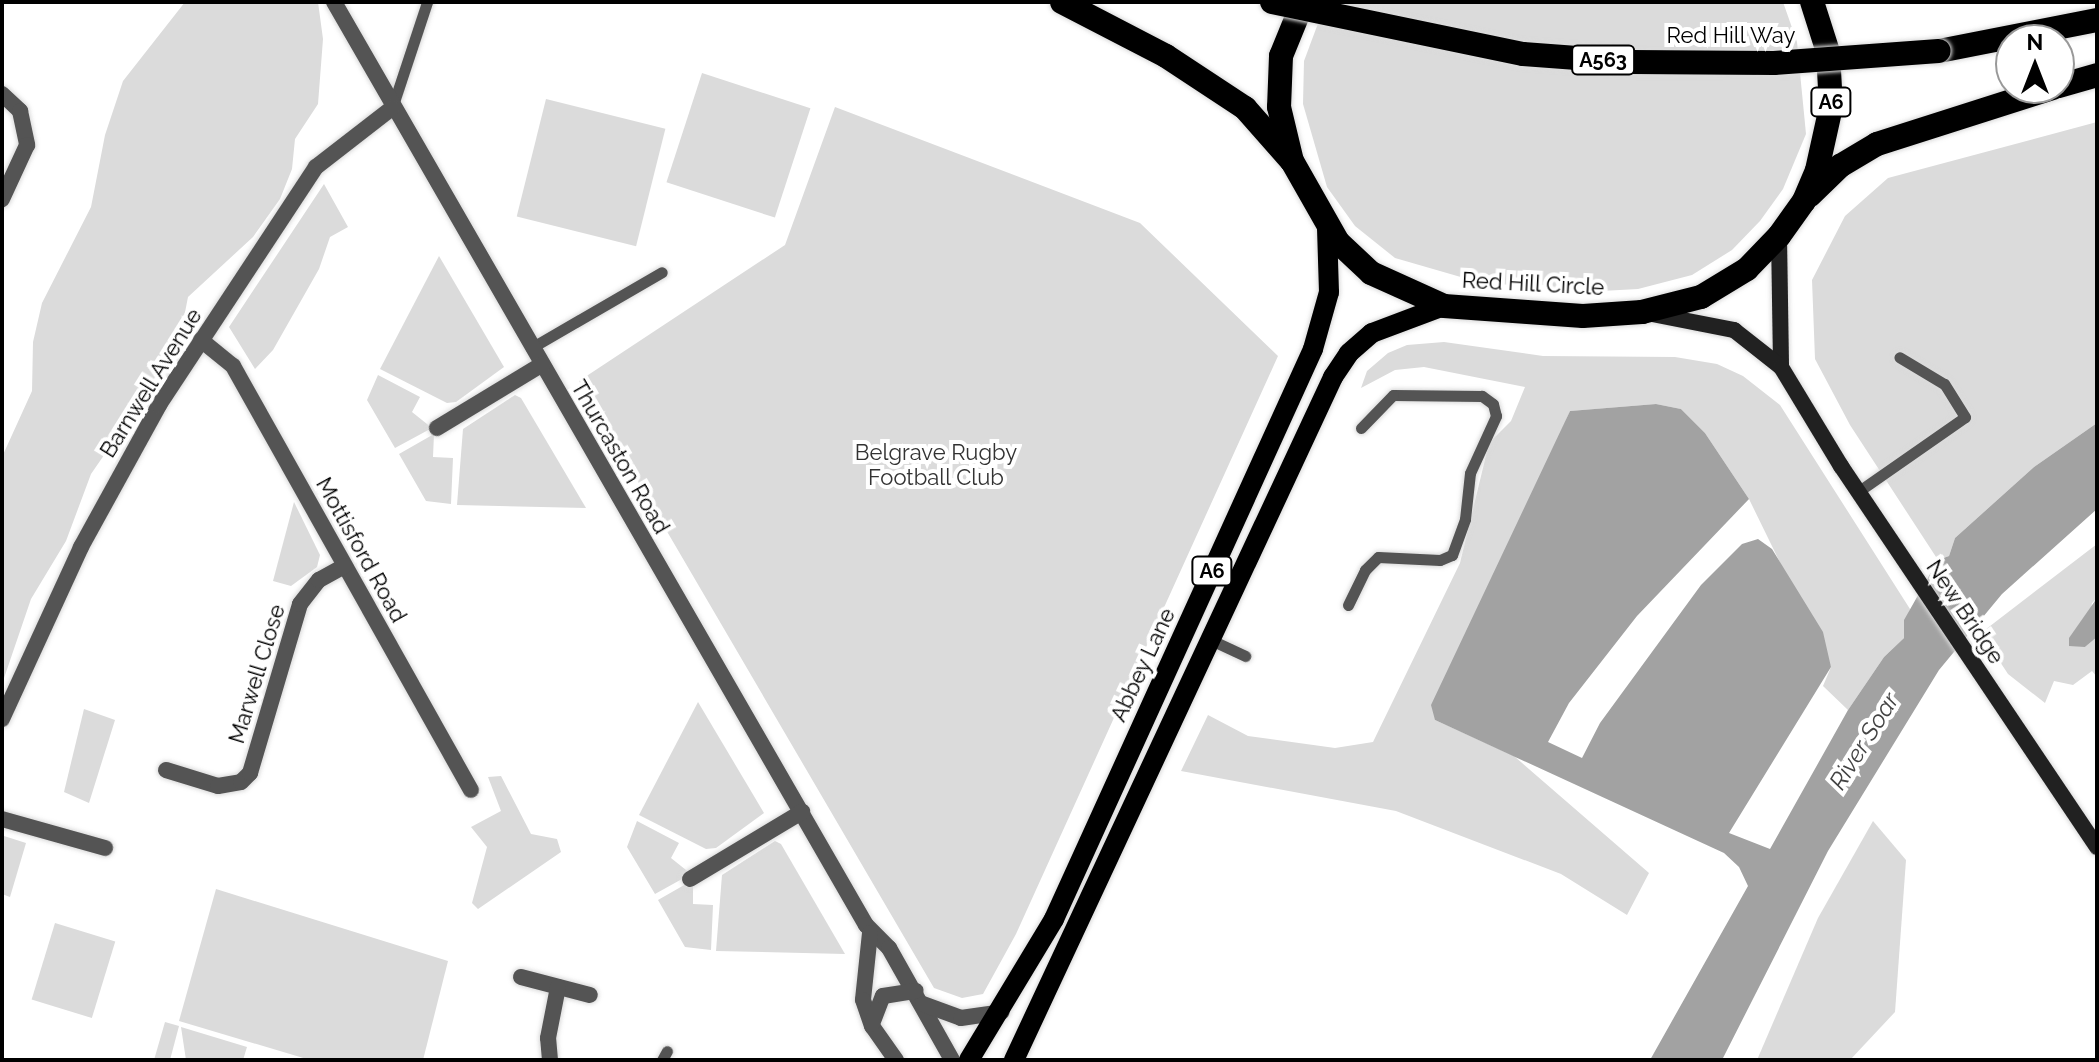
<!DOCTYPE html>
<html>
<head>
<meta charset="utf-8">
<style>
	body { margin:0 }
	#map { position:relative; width:2099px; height:1062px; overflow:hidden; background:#fff; font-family:Raleway,sans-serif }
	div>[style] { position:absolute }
	.green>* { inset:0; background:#dbdbdb; transform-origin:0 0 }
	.water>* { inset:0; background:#a2a2a2 }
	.roads { filter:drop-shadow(0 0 2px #dbdbdb) drop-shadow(0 0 2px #dbdbdb) }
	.lane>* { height:11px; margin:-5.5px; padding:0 5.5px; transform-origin:5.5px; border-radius:5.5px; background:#545454 }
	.street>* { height:16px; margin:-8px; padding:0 8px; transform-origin:8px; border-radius:8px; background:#545454 }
	.secondary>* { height:16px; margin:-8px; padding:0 8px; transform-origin:8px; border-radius:8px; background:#212121 }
	.primary>* { height:20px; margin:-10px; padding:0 10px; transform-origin:10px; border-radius:10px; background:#000 }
	.highway>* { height:24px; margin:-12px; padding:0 12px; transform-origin:12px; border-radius:12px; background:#000 }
	.bridges { filter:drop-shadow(0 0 2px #dbdbdb) drop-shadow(0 0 2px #dbdbdb) }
	.highway-bridge>* { height:24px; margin:-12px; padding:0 12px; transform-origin:12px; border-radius:12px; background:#000 }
	span { translate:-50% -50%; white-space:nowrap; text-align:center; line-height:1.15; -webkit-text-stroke:8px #fff; paint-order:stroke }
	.shield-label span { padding:2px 6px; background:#fff; border:2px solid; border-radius:6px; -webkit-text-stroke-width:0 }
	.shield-label { font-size:20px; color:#000; font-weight:700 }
	.street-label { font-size:22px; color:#000 }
	.park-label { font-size:22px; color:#323232 }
	.water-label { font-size:24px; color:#434343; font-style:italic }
	.frame { position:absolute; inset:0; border:4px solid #000; pointer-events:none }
	.north { position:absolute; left:1995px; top:24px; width:80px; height:80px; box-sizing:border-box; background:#fff; border:2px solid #999; border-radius:50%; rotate:0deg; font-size:22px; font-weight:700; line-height:32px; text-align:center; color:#000 }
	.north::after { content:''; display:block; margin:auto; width:28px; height:36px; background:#000; clip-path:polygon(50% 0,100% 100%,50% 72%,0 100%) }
</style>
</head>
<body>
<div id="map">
	<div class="green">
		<i style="clip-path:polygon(185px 2px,318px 2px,323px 39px,318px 104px,295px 139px,292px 169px,280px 199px,253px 237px,188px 297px,178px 348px,91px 474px,66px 541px,31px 599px,2px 684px,2px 457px,32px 391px,33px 342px,42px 303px,91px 207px,105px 135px,123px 81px)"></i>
		<i style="clip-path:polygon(1326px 2px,1783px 2px,1797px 42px,1806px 134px,1783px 189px,1760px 221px,1732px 250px,1692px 275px,1638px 289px,1583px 292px,1478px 282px,1395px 258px,1355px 226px,1327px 187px,1303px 104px,1304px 61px)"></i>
		<i style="left:702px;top:73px;width:114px;height:115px;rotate:18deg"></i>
		<i style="left:546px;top:99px;width:123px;height:121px;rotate:14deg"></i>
		<i style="clip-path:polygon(835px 107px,1140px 223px,1278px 356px,1016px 934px,983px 994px,962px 998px,934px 988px,579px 381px,785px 245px)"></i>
		<i style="clip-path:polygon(2097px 122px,2097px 423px,2034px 467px,1955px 538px,1949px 556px,1938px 560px,1850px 425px,1815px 359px,1812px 280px,1845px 216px,1888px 178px)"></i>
		<i style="clip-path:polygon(324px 184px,348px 227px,330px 237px,319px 269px,273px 350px,255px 369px,229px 327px)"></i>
		<i style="clip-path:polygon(439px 256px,504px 367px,456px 402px,447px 403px,380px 369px)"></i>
		<i style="clip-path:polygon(1444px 342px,1543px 356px,1675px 357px,1717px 364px,1743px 376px,1780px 405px,1910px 609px,1904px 638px,1884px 657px,1848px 710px,1823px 686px,1831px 667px,1749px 499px,1705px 433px,1681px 409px,1656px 404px,1570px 411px,1435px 720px,1514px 756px,1649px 873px,1627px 915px,1561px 874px,1396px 811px,1181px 771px,1208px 715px,1248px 736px,1335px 748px,1373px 742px,1460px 563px,1489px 443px,1511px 421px,1525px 387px,1424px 367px,1395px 370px,1361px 388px,1367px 371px,1388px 353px,1407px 345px)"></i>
		<i style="clip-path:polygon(378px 375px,420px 397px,412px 412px,432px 428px,395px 448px,367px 400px)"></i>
		<i style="clip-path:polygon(515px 395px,521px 398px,586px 508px,457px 505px,463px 429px)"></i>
		<i style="clip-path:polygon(434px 434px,433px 457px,453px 458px,451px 504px,426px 501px,399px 454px)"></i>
		<i style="clip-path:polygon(294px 502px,320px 555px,317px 567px,291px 586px,273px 581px)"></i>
		<i style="clip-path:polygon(2097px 544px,2097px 598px,2092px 603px,2085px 647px,2097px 637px,2097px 677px,2092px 671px,2073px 685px,2054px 681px,2045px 703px,2008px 674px,1981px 633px)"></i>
		<i style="clip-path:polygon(698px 702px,764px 813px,716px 848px,706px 849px,639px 815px)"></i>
		<i style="clip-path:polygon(84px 709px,115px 720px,89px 803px,64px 792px)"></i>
		<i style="clip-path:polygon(501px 776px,531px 834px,557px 839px,561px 852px,478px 909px,472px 903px,487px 847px,471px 827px,501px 811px,488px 777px)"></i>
		<i style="clip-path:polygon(637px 821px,679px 843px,671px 858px,691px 874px,655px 894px,627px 847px)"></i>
		<i style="clip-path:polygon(1873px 821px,1906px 860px,1895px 1012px,1850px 1060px,1757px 1060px,1818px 918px)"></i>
		<i style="clip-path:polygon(4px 836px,26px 843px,10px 897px,2px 894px)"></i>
		<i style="clip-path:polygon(775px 841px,781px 844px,845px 954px,716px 951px,722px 875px)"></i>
		<i style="clip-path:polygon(693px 880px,693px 904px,713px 905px,711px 950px,685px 947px,658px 900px)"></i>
		<i style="clip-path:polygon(216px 889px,448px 961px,423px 1060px,310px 1060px,179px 1021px)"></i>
		<i style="left:55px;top:923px;width:63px;height:80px;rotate:17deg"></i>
		<i style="clip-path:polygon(165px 1022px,179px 1026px,170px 1060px,154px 1060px)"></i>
		<i style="clip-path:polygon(181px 1027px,247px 1047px,243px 1060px,186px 1060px)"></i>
	</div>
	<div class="water">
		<i style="clip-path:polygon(1656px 404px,1681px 409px,1705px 433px,1749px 499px,1637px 616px,1569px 703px,1548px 742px,1582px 758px,1600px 723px,1701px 585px,1742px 544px,1758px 539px,1772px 549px,1823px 632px,1831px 667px,1729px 833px,1770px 849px,1848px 710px,1884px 657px,1904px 638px,1904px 620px,1938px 560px,1949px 556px,1955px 538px,2034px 467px,2097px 423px,2097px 509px,2002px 594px,1939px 670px,1828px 851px,1722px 1060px,1650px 1060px,1748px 886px,1739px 867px,1724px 853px,1435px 720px,1431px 705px,1570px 411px)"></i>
		<i style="clip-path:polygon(2097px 598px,2097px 637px,2085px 647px,2069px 646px,2069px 638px)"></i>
	</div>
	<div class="roads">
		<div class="lane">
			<i style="left:392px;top:108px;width:112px;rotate:-71.7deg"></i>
			<i style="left:531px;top:348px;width:151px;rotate:-30.1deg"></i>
			<i style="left:1859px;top:491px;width:129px;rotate:-34.9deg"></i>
			<i style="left:1965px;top:417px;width:39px;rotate:-122deg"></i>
			<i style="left:1944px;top:384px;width:52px;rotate:-149deg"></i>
			<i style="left:1348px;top:605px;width:39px;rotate:-64deg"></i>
			<i style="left:1365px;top:570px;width:18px;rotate:-45deg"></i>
			<i style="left:1378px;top:557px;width:62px;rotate:2.8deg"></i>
			<i style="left:1440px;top:560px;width:13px;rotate:-23deg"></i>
			<i style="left:1452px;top:555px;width:38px;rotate:-70deg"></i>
			<i style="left:1465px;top:519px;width:46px;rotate:-83.8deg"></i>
			<i style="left:1470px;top:473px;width:63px;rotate:-65.5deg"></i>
			<i style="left:1496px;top:416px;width:12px;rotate:-104deg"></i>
			<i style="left:1493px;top:404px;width:14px;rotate:-144deg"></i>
			<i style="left:1482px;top:396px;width:89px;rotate:-179.4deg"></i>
			<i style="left:1393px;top:395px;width:46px;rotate:134.1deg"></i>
			<i style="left:1209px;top:639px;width:40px;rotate:25deg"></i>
			<i style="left:662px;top:1060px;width:10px;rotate:-61deg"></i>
		</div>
		<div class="street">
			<i style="left:334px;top:2px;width:1065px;rotate:60.04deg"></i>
			<i style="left:866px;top:925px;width:33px;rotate:45deg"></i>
			<i style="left:889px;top:948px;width:129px;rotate:60.6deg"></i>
			<i style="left:2px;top:94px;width:25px;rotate:43deg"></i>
			<i style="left:20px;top:111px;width:35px;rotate:78deg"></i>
			<i style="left:27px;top:145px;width:60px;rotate:114.8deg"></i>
			<i style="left:201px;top:340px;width:41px;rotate:39.1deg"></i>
			<i style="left:233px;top:366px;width:486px;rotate:60.7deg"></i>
			<i style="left:437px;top:428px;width:122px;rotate:-31.2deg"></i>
			<i style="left:2px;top:719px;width:189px;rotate:-65.3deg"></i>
			<i style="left:81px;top:547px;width:162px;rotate:-61.2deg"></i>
			<i style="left:159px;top:405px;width:285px;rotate:-56.6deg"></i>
			<i style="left:316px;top:167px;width:96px;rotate:-37.8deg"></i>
			<i style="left:166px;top:770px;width:54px;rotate:17.1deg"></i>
			<i style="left:218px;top:786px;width:23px;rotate:-10deg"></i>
			<i style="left:241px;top:782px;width:13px;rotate:-45deg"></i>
			<i style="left:250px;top:773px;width:176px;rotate:-73.5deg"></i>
			<i style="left:300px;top:604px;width:31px;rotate:-52deg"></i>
			<i style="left:319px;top:580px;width:29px;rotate:-29deg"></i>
			<i style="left:2px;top:819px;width:107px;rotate:15.7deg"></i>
			<i style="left:690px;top:879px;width:131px;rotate:-30.9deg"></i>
			<i style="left:870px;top:933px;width:67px;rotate:96deg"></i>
			<i style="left:863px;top:1000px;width:28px;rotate:71deg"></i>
			<i style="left:872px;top:1026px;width:42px;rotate:54.8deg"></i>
			<i style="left:521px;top:977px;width:71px;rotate:14.6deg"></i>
			<i style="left:923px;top:1004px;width:40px;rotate:20.2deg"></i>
			<i style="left:961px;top:1018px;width:41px;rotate:-8.3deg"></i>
			<i style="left:872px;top:1024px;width:30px;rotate:-69deg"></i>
			<i style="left:883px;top:996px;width:33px;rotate:-9deg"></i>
			<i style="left:550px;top:1060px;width:22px;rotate:-95deg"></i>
			<i style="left:548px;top:1038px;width:52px;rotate:-78.9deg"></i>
		</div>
		<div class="secondary">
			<i style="left:1779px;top:236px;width:131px;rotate:89.1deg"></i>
			<i style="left:1652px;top:314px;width:84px;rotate:11deg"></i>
			<i style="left:1734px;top:330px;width:60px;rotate:38.2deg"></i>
			<i style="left:1781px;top:367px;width:116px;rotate:58.8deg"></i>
			<i style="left:1841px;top:466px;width:459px;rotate:56.1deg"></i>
		</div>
		<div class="primary">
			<i style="left:969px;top:1060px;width:165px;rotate:-58.9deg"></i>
			<i style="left:1054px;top:919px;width:626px;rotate:-65.56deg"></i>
			<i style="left:1313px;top:349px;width:59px;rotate:-74.3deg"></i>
			<i style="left:1329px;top:292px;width:63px;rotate:-91.8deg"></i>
			<i style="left:1014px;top:1060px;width:754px;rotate:-64.96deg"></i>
			<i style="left:1333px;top:377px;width:29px;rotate:-56deg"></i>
			<i style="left:1349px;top:353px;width:30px;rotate:-41deg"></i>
			<i style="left:1372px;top:333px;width:77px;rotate:-20.6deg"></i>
		</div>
		<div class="highway">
			<i style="left:1062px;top:2px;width:117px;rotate:27.4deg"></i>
			<i style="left:1166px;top:56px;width:95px;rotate:33.4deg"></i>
			<i style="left:1245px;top:108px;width:68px;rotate:48.6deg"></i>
			<i style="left:1303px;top:2px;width:58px;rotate:112.2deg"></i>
			<i style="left:1281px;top:56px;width:51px;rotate:92.2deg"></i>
			<i style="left:1279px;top:107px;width:56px;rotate:76.5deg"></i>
			<i style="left:1292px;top:161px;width:93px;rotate:60.4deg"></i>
			<i style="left:1338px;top:242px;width:45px;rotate:43.2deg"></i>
			<i style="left:1371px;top:273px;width:80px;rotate:24.3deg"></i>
			<i style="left:1444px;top:306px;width:139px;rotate:4.1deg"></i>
			<i style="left:1583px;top:316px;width:59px;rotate:-3.9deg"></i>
			<i style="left:1642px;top:312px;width:61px;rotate:-14.3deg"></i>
			<i style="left:1701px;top:297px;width:54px;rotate:-31.3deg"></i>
			<i style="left:1747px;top:269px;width:46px;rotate:-45.9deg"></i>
			<i style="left:1779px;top:236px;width:43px;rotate:-54.5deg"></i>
			<i style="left:1804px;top:201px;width:34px;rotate:-67deg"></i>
			<i style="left:1817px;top:170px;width:65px;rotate:-77.5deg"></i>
			<i style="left:1831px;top:107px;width:55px;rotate:-93.1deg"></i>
			<i style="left:1828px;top:52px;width:52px;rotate:-107.7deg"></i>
			<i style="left:1939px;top:51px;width:161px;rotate:-11.1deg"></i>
			<i style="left:2059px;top:86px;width:40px;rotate:-16deg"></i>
			<i style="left:1810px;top:195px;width:42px;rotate:-44deg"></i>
			<i style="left:1840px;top:166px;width:43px;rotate:-30.7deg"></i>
			<i style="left:1877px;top:144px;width:185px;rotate:-17.7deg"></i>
		</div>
	</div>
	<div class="bridges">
		<div class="highway-bridge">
			<i style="left:1272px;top:2px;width:256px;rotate:11.7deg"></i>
			<i style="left:1523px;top:54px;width:108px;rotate:4.2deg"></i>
			<i style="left:1631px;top:62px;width:143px;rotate:0.4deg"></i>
			<i style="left:1774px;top:63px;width:165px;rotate:-4.2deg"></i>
		</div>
	</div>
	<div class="shield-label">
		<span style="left:1603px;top:60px">A563</span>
		<span style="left:1831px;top:102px">A6</span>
		<span style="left:1212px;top:571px">A6</span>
	</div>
	<div class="street-label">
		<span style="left:1731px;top:36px">Red Hill Way</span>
		<span style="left:1533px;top:284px;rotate:3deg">Red Hill Circle</span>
		<span style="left:151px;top:383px;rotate:-58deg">Barnwell Avenue</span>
		<span style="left:620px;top:457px;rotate:60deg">Thurcaston Road</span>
		<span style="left:361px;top:550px;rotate:61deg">Mottisford Road</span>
		<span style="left:1965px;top:612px;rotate:56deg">New Bridge</span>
		<span style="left:1143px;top:665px;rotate:-65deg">Abbey Lane</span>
		<span style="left:257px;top:674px;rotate:-73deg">Marwell Close</span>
	</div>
	<div class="park-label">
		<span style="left:936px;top:465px">Belgrave Rugby<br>Football Club</span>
	</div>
	<div class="water-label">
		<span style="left:1864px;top:741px;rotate:-58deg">River Soar</span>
	</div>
	<div class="frame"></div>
	<div class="north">N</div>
</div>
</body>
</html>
